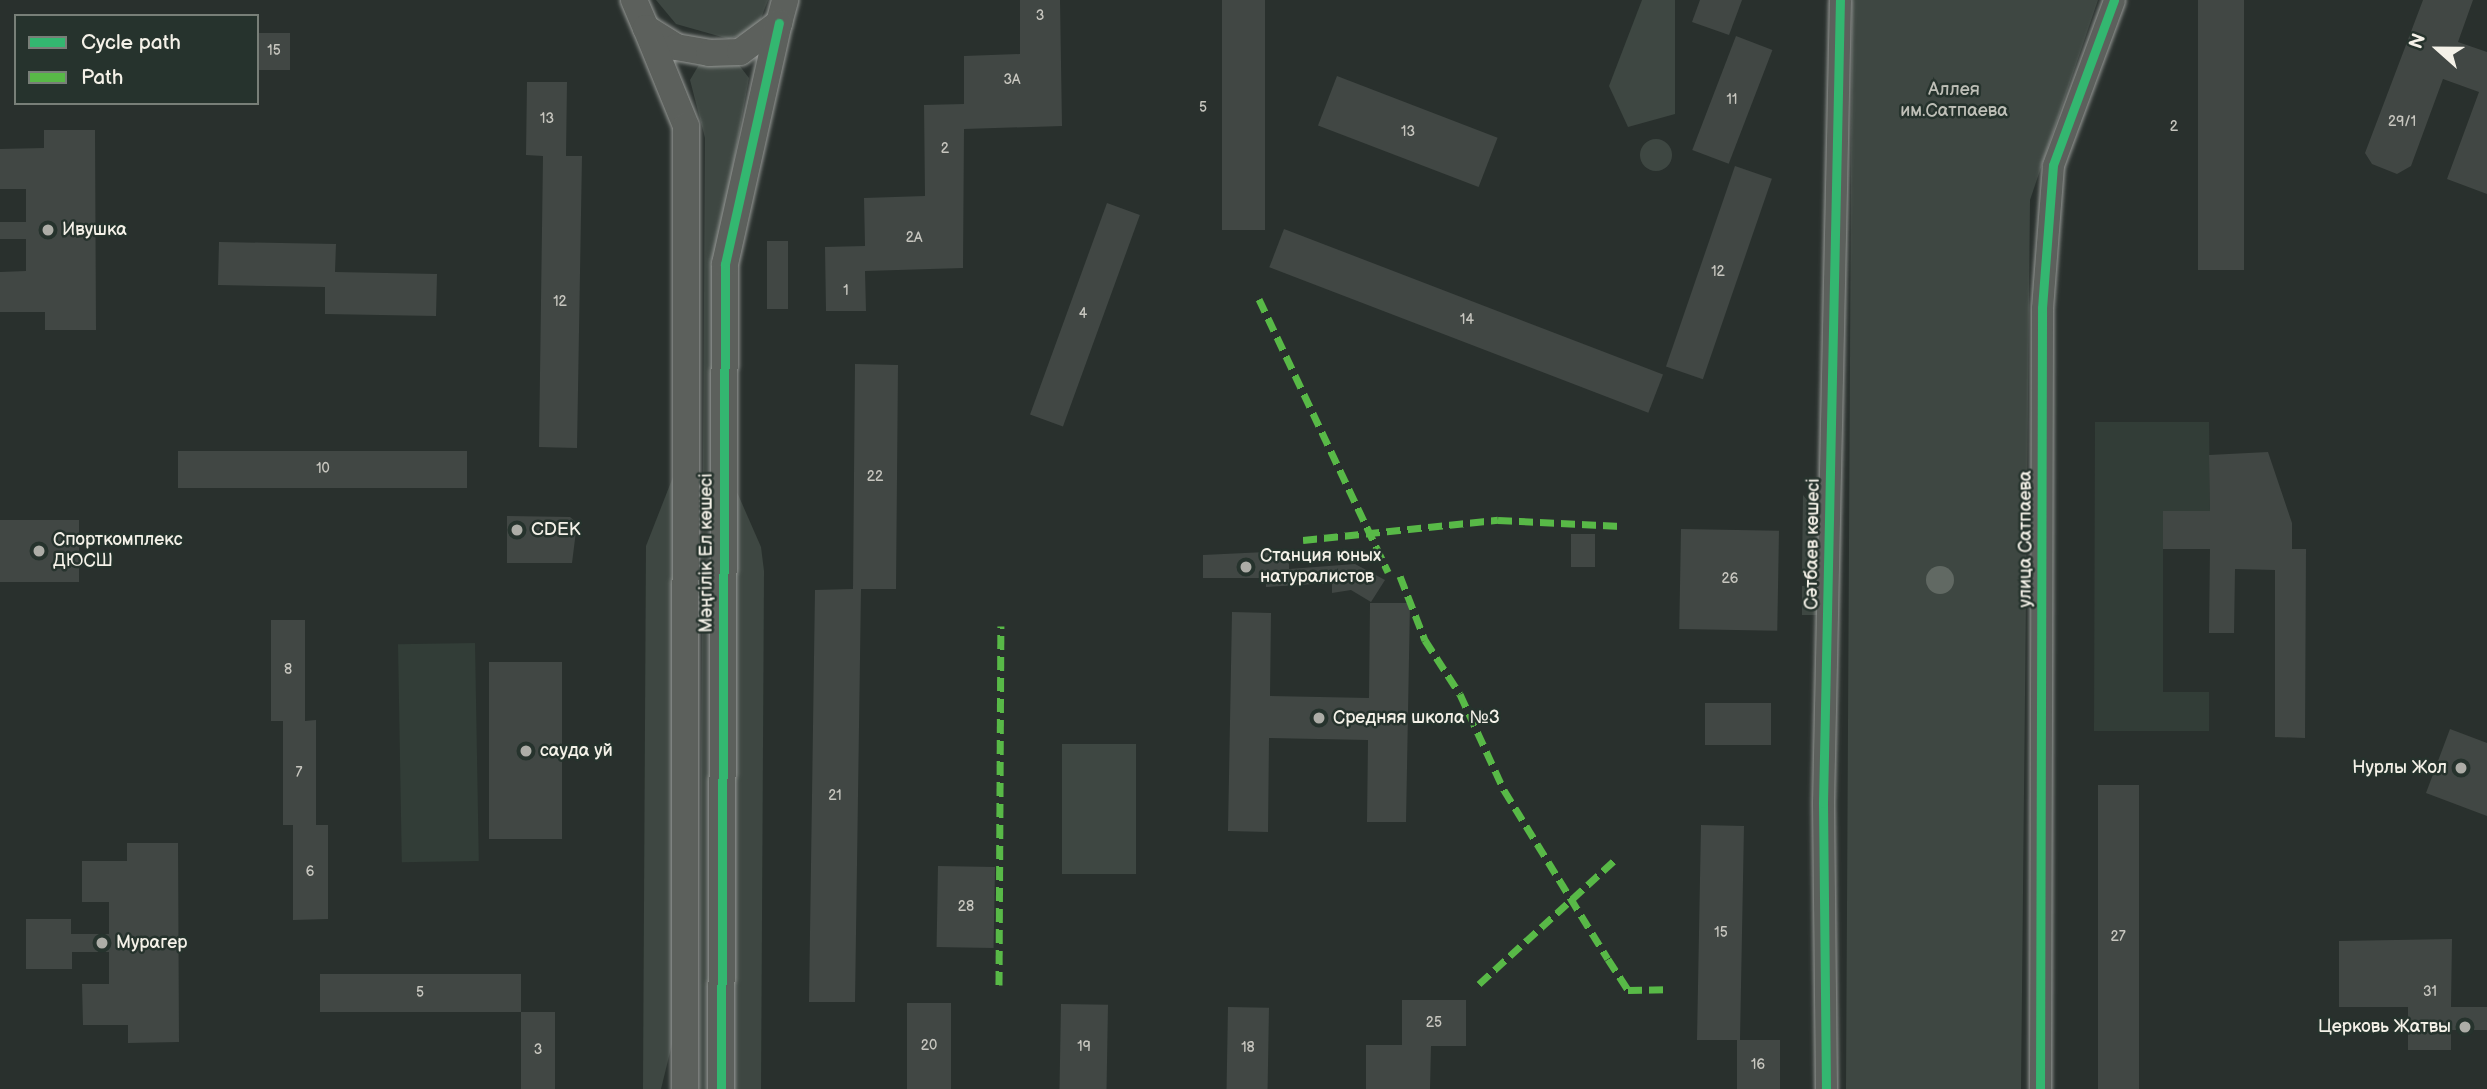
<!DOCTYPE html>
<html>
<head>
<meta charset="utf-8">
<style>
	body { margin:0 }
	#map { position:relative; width:2487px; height:1089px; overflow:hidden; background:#29302d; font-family:"Balsamiq Sans",sans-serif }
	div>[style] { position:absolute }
	.built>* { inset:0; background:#323d37; transform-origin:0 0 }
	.green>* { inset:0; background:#3e4742; transform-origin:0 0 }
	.round { border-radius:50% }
	.water>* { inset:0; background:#616963 }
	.building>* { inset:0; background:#414744; transform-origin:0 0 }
	.roads { filter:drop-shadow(0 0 2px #969996) drop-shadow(0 0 2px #969996) }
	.minor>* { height:21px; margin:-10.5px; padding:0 10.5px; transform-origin:10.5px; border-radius:10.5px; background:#5c605c }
	.tertiary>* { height:26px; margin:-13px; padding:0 13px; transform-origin:13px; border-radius:13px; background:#5c605c }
	.quiet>* { height:7px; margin-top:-3.5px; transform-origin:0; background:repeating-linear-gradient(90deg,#58b947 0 14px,transparent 0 21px) }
	.cycleway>* { height:9px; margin:-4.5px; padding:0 4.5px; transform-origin:4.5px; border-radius:4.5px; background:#33b770 }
	.dots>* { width:19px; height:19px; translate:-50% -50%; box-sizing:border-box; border:4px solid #26332d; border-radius:50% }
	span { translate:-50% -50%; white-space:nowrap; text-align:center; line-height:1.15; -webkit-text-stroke:5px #26332d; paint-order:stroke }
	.number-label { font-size:14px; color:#c7c6bf }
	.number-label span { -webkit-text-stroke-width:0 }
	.park-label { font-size:18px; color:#bebfb7 }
	.poi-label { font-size:18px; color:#f4f1e8 }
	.left { translate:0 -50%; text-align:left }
	.right { translate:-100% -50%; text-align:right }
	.street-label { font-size:18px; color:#f4f1e8 }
	.legend { position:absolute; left:14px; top:14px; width:245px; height:91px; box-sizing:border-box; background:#26332d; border:2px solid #787f78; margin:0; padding:9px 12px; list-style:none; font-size:21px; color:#f4f1e8 }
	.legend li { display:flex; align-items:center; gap:14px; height:35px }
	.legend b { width:35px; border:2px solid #787f78 }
	.north { position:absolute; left:2403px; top:14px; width:70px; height:70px; -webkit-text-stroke:5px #26332d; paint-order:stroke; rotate:291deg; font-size:19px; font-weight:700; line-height:28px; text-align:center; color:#f4f1e8 }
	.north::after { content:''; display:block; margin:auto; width:24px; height:32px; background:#f4f1e8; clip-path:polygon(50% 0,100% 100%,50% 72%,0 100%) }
</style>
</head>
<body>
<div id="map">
	<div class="built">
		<i style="clip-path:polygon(2095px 422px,2209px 422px,2210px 511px,2163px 511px,2163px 692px,2209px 692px,2209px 731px,2094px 731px)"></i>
		<i style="left:475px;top:643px;width:218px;height:77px;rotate:89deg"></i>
	</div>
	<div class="green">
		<i style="clip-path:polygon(656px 0,768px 0,757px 29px,729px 39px,676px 24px)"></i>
		<i style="clip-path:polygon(1642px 0,1675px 0,1675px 114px,1628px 127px,1609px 86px)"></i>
		<i style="clip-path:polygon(1852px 0,2098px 0,2030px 200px,2021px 1089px,1846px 1089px)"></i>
		<i style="clip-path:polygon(700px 63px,739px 65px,749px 78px,717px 256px,711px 1089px,699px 1089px,705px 138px,690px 80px)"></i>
		<i class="round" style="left:1640px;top:139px;width:32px;height:32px"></i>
		<i style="clip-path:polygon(673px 477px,673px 1040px,661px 1089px,643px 1089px,646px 546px)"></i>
		<i style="clip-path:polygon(733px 483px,761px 547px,764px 571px,761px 1089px,733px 1089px)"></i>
		<i style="clip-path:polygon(1803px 495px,1819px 515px,1819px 570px,1802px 570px)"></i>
		<i style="left:1802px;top:586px;width:17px;height:29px"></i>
		<i style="left:1062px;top:744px;width:74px;height:130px"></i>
	</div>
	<div class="water">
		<i class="round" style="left:1926px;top:566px;width:28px;height:28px"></i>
	</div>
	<div class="building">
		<i style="clip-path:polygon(1020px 0,1060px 0,1062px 126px,964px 129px,963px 268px,865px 271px,866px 311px,826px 311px,825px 247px,865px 246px,864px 198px,925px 196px,924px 105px,964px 104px,964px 56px,1020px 54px)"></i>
		<i style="left:1222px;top:0;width:43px;height:230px"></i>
		<i style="clip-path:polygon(1700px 0,1742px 0,1729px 35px,1692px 22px)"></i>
		<i style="left:2198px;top:0;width:46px;height:270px"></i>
		<i style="clip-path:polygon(2423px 0,2473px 0,2458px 42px,2487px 52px,2487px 194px,2447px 179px,2479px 92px,2443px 79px,2411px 166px,2397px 174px,2372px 164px,2365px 153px)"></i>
		<i style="left:257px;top:33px;width:33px;height:37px"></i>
		<i style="left:1736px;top:36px;width:39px;height:122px;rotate:21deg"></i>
		<i style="left:1337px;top:76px;width:172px;height:53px;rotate:21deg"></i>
		<i style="clip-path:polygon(527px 82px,567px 82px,566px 156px,582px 156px,577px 448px,539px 447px,543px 156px,526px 155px)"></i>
		<i style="clip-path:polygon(44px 130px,95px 130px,96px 330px,45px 330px,45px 312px,0 312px,0 272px,26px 271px,26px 239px,0 239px,0 222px,26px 222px,26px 189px,0 189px,0 149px,44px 148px)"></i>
		<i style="left:1735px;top:166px;width:39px;height:212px;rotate:19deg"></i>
		<i style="left:1107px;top:203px;width:35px;height:225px;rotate:20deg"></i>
		<i style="left:1284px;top:229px;width:406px;height:41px;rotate:21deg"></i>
		<i style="left:767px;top:241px;width:21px;height:68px"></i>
		<i style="clip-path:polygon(219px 242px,336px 244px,335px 272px,437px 274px,436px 316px,325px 314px,325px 287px,218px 285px)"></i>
		<i style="clip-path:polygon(855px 364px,898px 365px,896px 589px,861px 589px,855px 1002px,809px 1002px,815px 590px,853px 589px)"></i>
		<i style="left:178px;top:451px;width:289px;height:37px"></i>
		<i style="clip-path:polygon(2268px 452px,2292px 523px,2292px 549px,2306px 549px,2305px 738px,2275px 737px,2275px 570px,2235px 569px,2234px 633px,2209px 633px,2210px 549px,2163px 549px,2163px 511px,2210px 511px,2209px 455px)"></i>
		<i style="clip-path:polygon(507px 516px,570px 517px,577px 523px,572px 563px,507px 563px)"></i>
		<i style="left:0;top:520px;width:79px;height:62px"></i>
		<i style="left:1681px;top:529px;width:98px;height:100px;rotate:1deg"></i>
		<i style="left:1571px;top:534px;width:24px;height:33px"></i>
		<i style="clip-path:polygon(1266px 552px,1289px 552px,1289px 569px,1355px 564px,1385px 580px,1371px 602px,1351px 590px,1332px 593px,1332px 583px,1266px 587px,1266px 578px,1203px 578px,1203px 555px)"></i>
		<i style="clip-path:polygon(1370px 603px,1410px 603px,1406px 822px,1367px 822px,1368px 740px,1269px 738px,1268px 832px,1228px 831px,1232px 612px,1271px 613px,1270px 696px,1369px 698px)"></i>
		<i style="clip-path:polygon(271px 620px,305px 620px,305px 721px,316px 720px,316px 825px,328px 825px,328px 919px,293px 920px,293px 825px,283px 825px,283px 721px,271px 721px)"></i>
		<i style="left:562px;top:662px;width:177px;height:73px;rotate:90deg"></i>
		<i style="left:1705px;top:703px;width:66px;height:42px"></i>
		<i style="clip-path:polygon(2450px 729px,2487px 743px,2487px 816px,2426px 793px)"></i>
		<i style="left:2098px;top:785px;width:41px;height:304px"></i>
		<i style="clip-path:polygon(1701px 825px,1744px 826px,1740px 1040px,1780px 1040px,1780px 1089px,1737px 1089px,1737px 1040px,1697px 1040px)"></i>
		<i style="clip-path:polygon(127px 843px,178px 843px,179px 1042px,128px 1043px,128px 1025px,83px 1025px,82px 984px,109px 984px,109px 952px,72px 952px,72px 969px,26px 969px,26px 919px,71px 919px,71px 934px,109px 934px,109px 902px,82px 902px,82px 861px,127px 861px)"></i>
		<i style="left:938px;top:866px;width:57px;height:81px;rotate:1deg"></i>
		<i style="clip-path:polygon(2452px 939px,2451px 1007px,2487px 1007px,2487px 1030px,2451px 1030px,2451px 1050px,2408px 1050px,2408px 1007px,2339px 1007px,2339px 941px)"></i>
		<i style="left:521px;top:974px;width:38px;height:201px;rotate:90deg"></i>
		<i style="clip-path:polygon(1402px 1000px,1466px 1000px,1466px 1046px,1431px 1046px,1430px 1089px,1366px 1089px,1366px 1045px,1402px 1045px)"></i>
		<i style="left:907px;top:1003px;width:44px;height:86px"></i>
		<i style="left:1061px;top:1004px;width:47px;height:85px;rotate:1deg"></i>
		<i style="left:1228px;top:1007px;width:41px;height:82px;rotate:1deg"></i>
		<i style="left:521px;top:1012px;width:34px;height:77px"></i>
	</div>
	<div class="roads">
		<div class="minor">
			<i style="left:1826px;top:1089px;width:286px;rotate:-90.6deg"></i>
			<i style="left:1823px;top:803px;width:803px;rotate:-88.79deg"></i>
			<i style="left:2040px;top:1089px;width:781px;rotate:-89.85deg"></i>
			<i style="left:2042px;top:308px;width:143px;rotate:-85.6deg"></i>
			<i style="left:2053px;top:165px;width:176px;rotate:-69.7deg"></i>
		</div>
		<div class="tertiary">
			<i style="left:634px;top:0;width:30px;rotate:67deg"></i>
			<i style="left:646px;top:28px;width:36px;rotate:32deg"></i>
			<i style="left:676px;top:47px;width:34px;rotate:10deg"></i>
			<i style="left:709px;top:53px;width:31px;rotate:-2deg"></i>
			<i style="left:740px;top:52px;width:49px;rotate:-36.6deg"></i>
			<i style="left:779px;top:23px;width:24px;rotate:-75deg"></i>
			<i style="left:646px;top:28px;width:106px;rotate:67.8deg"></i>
			<i style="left:686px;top:126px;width:963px;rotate:90.06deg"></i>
			<i style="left:721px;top:1089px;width:825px;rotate:-89.72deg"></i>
			<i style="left:725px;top:264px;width:247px;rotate:-77.4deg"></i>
		</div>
	</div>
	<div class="quiet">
		<i style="left:1259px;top:299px;width:302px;rotate:64.7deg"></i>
		<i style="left:1303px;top:540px;width:196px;rotate:-5.9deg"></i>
		<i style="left:1498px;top:520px;width:123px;rotate:2.8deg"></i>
		<i style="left:1400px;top:576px;width:69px;rotate:68.7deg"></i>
		<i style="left:1425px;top:640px;width:64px;rotate:57.1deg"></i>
		<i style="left:1460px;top:694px;width:106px;rotate:65.4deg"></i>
		<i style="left:1504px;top:790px;width:198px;rotate:58.4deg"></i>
		<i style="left:1608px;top:959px;width:37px;rotate:57deg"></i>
		<i style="left:1628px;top:990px;width:39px;rotate:-1deg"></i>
		<i style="left:1479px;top:984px;width:187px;rotate:-42.4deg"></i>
		<i style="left:999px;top:985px;width:359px;rotate:-89.7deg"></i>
	</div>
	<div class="cycleway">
		<i style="left:721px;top:1089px;width:825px;rotate:-89.72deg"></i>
		<i style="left:725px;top:264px;width:247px;rotate:-77.4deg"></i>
		<i style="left:1826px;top:1089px;width:286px;rotate:-90.6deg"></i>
		<i style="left:1823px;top:803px;width:803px;rotate:-88.79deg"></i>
		<i style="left:2040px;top:1089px;width:781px;rotate:-89.85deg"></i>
		<i style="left:2042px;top:308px;width:143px;rotate:-85.6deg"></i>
		<i style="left:2053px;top:165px;width:176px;rotate:-69.7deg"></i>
	</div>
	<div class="dots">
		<i style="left:48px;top:230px;background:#adada7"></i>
		<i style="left:517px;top:530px;background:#adada7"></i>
		<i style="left:39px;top:551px;background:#adada7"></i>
		<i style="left:1246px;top:567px;background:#adada7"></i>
		<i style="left:1319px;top:718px;background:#adada7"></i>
		<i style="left:526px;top:751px;background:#adada7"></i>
		<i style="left:2461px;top:768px;background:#adada7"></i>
		<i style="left:102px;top:943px;background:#adada7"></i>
		<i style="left:2465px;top:1027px;background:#adada7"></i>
	</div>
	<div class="number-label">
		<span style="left:1040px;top:16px">3</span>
		<span style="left:274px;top:51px">15</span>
		<span style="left:1012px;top:80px">3А</span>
		<span style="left:1732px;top:100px">11</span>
		<span style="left:1203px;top:108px">5</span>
		<span style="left:547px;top:119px">13</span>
		<span style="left:2402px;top:122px">29/1</span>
		<span style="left:2174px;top:127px">2</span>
		<span style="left:1408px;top:132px">13</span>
		<span style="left:945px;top:149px">2</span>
		<span style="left:914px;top:238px">2А</span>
		<span style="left:1718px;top:272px">12</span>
		<span style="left:846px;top:291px">1</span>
		<span style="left:560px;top:302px">12</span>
		<span style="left:1083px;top:314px">4</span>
		<span style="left:1467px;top:320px">14</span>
		<span style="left:323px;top:469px">10</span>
		<span style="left:875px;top:477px">22</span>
		<span style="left:1730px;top:579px">26</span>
		<span style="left:288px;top:670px">8</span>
		<span style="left:299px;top:773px">7</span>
		<span style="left:835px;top:796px">21</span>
		<span style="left:310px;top:872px">6</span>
		<span style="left:966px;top:907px">28</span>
		<span style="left:1721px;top:933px">15</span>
		<span style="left:2118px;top:937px">27</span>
		<span style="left:2430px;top:992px">31</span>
		<span style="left:420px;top:993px">5</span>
		<span style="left:1434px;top:1023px">25</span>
		<span style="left:929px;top:1046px">20</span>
		<span style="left:1084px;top:1047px">19</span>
		<span style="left:1248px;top:1048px">18</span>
		<span style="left:538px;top:1050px">3</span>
		<span style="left:1758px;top:1065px">16</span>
	</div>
	<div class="park-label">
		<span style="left:1954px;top:101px">Аллея<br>им.Сатпаева</span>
	</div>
	<div class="poi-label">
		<span class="left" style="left:62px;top:230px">Ивушка</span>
		<span class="left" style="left:531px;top:530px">CDEK</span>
		<span class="left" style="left:53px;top:551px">Спорткомплекс<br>ДЮСШ</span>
		<span class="left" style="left:1260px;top:567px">Станция юных<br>натуралистов</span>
		<span class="left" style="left:1333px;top:718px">Средняя школа №3</span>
		<span class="left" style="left:540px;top:751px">сауда уй</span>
		<span class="right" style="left:2447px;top:768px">Нурлы Жол</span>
		<span class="left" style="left:116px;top:943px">Мурагер</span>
		<span class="right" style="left:2451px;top:1027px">Церковь Жатвы</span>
	</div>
	<div class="street-label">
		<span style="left:2026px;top:539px;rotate:-90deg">улица Сатпаева</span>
		<span style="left:1813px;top:544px;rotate:-89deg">Сәтбаев көшесі</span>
		<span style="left:707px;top:553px;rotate:-90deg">Мәңгілік Ел көшесі</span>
	</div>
	<ul class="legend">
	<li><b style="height:9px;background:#33b770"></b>Cycle path</li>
	<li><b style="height:9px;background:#58b947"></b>Path</li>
	</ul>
	<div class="north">N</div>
</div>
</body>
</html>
